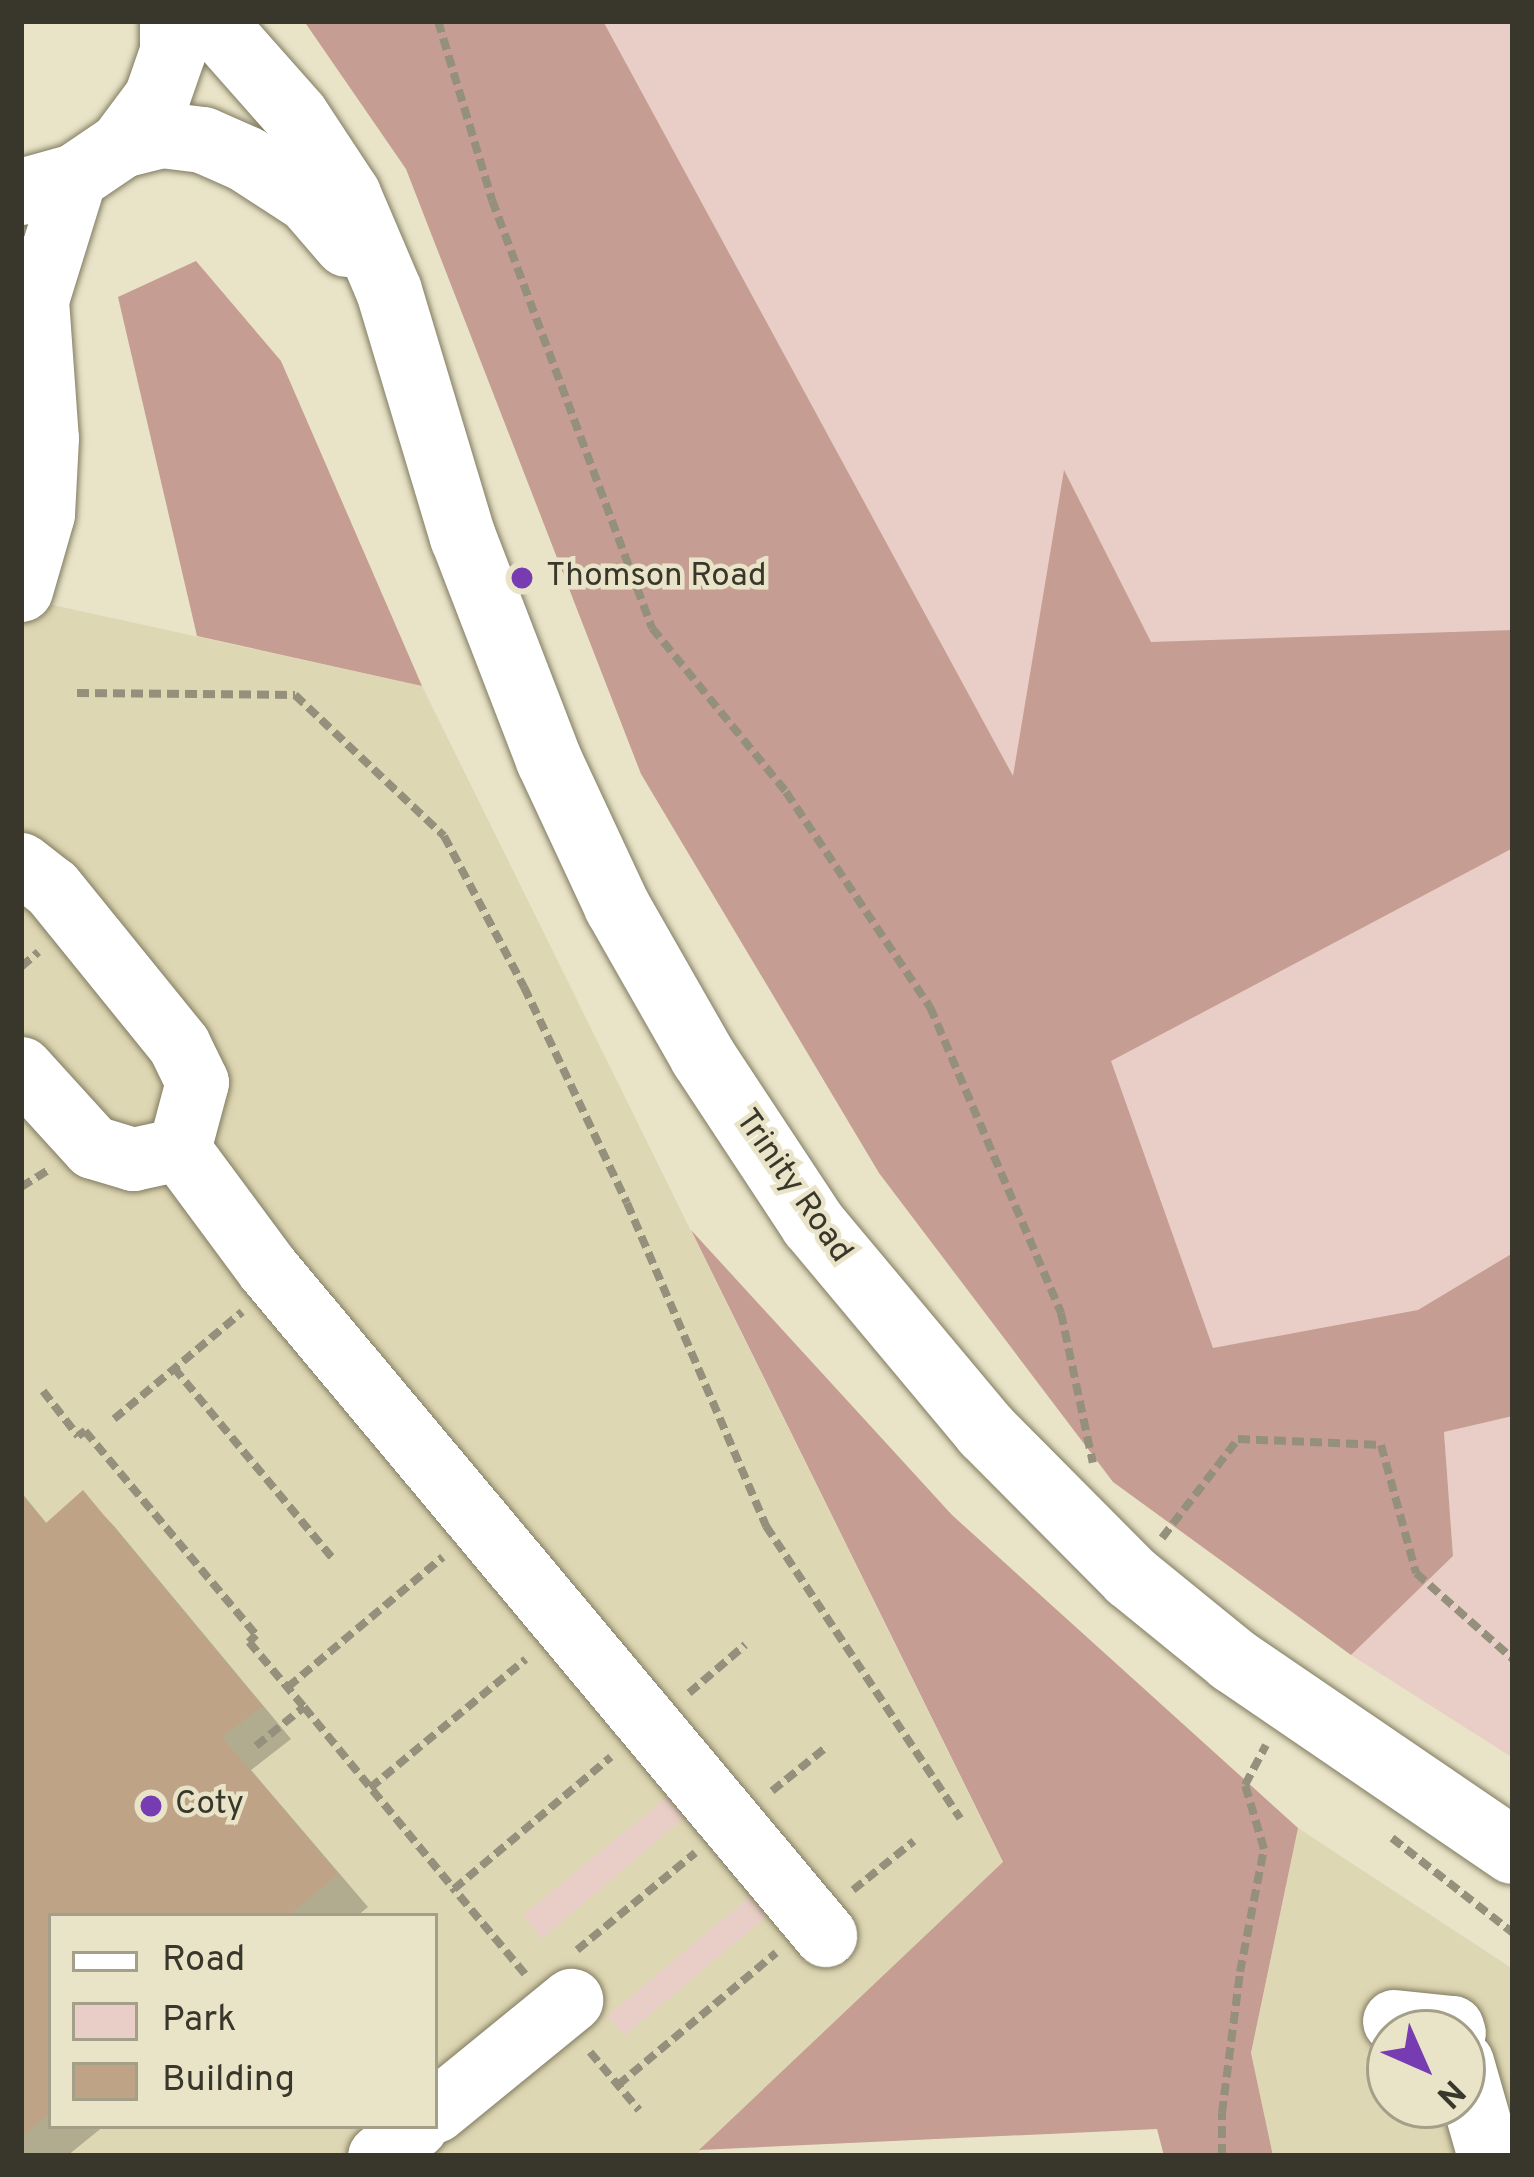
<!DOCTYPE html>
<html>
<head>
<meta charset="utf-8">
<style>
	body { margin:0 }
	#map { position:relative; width:1534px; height:2177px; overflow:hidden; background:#e9e4c8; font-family:Overpass,sans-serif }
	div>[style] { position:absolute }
	.built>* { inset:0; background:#ded7b3 }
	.green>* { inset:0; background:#e8cec6; transform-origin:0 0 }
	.forest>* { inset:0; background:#c59d92 }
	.shadow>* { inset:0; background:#0003 }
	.building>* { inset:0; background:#bfa387 }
	.path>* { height:8px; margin-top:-4px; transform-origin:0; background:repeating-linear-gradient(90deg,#94907c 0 12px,transparent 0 18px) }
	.roads { filter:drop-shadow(0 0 3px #807b61) drop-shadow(0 0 3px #807b61) }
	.minor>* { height:63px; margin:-31.5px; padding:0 31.5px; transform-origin:31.5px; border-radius:31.5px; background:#fff }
	.major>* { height:66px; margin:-33px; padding:0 33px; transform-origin:33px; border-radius:33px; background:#fff }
	.dots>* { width:33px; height:33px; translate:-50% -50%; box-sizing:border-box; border:6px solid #e9e4c8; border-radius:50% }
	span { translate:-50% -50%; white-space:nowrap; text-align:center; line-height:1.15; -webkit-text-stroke:9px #e9e4c8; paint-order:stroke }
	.poi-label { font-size:33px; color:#39372b }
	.left { translate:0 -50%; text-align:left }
	.street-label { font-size:33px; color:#39372b }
	.frame { position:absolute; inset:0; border:24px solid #39372b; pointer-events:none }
	.legend { position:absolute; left:48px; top:1913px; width:390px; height:216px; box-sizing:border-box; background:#e9e4c8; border:3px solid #a39f89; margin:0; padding:15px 21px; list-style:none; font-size:36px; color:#39372b }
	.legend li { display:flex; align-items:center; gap:24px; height:60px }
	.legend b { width:60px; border:3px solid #a39f89 }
	.north { position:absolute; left:1366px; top:2009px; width:120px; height:120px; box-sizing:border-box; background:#e9e4c8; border:3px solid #a39f89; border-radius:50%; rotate:135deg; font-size:33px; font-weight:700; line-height:48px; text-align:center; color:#39372b }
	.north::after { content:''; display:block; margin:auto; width:42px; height:54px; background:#773cb2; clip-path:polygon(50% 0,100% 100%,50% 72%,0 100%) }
</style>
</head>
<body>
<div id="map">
	<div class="built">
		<i style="clip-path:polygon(evenodd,21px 598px,422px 686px,1003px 1863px,695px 2156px,21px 2156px,21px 598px,51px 1916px,435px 1916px,435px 2126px,51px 2126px,51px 1916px)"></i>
		<i style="clip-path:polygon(evenodd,1298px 1828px,1513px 1969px,1513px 2156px,1273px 2156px,1251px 2054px,1298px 1828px,1390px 2033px,1462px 2033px,1462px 2105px,1390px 2105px,1390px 2033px)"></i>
	</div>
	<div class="green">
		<i style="clip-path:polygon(517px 21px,1513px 21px,1513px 1322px,1132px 1396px)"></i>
		<i style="clip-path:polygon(1513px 1416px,1513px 1758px,1351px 1655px,1453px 1556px,1444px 1432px)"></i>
		<i style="clip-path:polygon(678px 1788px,694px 1809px,542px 1939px,523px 1915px)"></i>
		<i style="left:760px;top:1888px;width:26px;height:199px;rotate:50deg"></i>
	</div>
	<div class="forest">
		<i style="clip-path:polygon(304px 21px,603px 21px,1013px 776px,1064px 470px,1151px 642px,1513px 630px,1513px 848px,1111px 1061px,1213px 1348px,1418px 1310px,1513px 1253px,1513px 1416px,1444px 1432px,1453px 1556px,1351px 1655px,1113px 1482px,879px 1173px,641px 774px,406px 169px)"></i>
		<i style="clip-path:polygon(196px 261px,281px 361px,422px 686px,197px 636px,118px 297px)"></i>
		<i style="clip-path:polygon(691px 1230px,952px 1515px,1298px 1828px,1251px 2053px,1273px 2156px,1164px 2156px,1157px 2129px,699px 2150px,1003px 1862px)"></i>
	</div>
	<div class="shadow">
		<i style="clip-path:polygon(21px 1492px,48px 1525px,83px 1494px,114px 1526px,291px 1739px,251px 1770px,368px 1907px,357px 1916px,51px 1916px,51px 2126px,104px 2126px,67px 2156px,21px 2156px)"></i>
	</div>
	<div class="building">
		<i style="clip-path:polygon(83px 1490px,262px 1706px,222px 1737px,338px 1874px,288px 1916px,51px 1916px,51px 2112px,21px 2137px,21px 1494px,46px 1523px)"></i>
	</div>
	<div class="path">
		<i style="left:438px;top:21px;width:187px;rotate:73.2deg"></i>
		<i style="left:492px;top:200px;width:457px;rotate:69.5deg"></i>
		<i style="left:652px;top:628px;width:212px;rotate:50.7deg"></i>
		<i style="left:786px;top:792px;width:259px;rotate:56.2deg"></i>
		<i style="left:930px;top:1007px;width:333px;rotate:66.8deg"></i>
		<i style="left:1061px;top:1313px;width:153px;rotate:78deg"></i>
		<i style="left:77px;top:693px;width:218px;rotate:0.5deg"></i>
		<i style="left:295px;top:695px;width:205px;rotate:43.4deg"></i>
		<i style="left:444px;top:836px;width:171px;rotate:62.1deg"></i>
		<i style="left:524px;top:987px;width:239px;rotate:64.5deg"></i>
		<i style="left:627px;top:1203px;width:352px;rotate:66.7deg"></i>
		<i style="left:766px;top:1526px;width:351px;rotate:56.4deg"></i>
		<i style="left:21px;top:967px;width:23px;rotate:-41deg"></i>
		<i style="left:21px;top:1187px;width:32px;rotate:-32deg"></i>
		<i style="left:174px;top:1368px;width:249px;rotate:50.2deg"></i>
		<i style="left:43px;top:1391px;width:57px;rotate:52.1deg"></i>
		<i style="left:78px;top:1436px;width:9px;rotate:-36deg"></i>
		<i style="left:85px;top:1431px;width:266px;rotate:50deg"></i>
		<i style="left:256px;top:1635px;width:10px;rotate:135deg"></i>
		<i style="left:249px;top:1642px;width:85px;rotate:49.8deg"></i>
		<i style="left:114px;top:1419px;width:167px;rotate:-39.9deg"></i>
		<i style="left:1162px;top:1538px;width:125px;rotate:-52.5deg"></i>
		<i style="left:1238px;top:1439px;width:143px;rotate:2.4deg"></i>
		<i style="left:1381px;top:1445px;width:133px;rotate:74.7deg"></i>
		<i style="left:1416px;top:1573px;width:130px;rotate:41.6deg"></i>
		<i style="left:288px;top:1687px;width:202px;rotate:-40deg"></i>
		<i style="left:689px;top:1693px;width:74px;rotate:-40.6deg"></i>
		<i style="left:256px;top:1746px;width:62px;rotate:-39.1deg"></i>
		<i style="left:304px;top:1707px;width:236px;rotate:50.5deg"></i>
		<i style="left:370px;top:1788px;width:202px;rotate:-39.6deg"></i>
		<i style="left:772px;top:1791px;width:67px;rotate:-38.9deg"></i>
		<i style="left:1392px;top:1838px;width:154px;rotate:38.1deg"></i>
		<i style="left:853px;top:1890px;width:78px;rotate:-38.8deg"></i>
		<i style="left:577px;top:1950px;width:153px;rotate:-39.4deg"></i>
		<i style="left:525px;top:1974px;width:111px;rotate:-129.9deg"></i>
		<i style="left:454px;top:1889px;width:205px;rotate:-40.1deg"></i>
		<i style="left:590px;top:2052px;width:76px;rotate:49.8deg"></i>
		<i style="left:618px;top:2085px;width:206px;rotate:-39.9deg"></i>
		<i style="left:1222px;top:2156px;width:43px;rotate:-90deg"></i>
		<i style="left:1222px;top:2113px;width:142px;rotate:-82.7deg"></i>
		<i style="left:1240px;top:1972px;width:125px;rotate:-79deg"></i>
		<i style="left:1264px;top:1849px;width:67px;rotate:-106.5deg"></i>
		<i style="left:1245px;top:1785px;width:45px;rotate:-62.3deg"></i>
	</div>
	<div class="roads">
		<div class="minor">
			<i style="left:21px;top:267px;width:37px;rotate:64deg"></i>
			<i style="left:37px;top:300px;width:138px;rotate:85.9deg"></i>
			<i style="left:47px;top:438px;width:76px;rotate:93deg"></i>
			<i style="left:43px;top:514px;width:79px;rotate:106.1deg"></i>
			<i style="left:37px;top:300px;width:129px;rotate:-72.8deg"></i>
			<i style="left:21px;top:864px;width:39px;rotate:38deg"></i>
			<i style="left:52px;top:888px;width:202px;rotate:51deg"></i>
			<i style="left:179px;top:1045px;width:41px;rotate:64.1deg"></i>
			<i style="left:197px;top:1082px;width:69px;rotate:105deg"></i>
			<i style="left:21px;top:1068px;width:107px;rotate:47.7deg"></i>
			<i style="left:93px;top:1147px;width:42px;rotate:16.7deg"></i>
			<i style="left:133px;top:1159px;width:47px;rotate:-12.3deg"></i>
			<i style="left:179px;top:1149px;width:148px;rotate:53.5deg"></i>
			<i style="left:267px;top:1268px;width:870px;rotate:50.08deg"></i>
			<i style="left:1394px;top:2021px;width:58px;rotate:5.9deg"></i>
			<i style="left:1452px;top:2027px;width:6px;rotate:72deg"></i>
			<i style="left:1462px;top:2062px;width:98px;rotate:74deg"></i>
			<i style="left:435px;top:2111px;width:176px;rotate:-39.2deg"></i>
			<i style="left:379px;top:2156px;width:48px;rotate:-39deg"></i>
		</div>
		<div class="major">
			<i style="left:212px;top:21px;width:127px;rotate:48.5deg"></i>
			<i style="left:296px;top:116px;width:95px;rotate:56.6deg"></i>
			<i style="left:348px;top:195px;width:104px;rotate:66.9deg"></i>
			<i style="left:389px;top:291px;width:257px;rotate:73.3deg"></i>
			<i style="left:463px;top:537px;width:239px;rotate:68.9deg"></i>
			<i style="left:549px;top:760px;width:161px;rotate:65deg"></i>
			<i style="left:617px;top:906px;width:174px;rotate:60.3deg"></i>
			<i style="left:703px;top:1057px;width:200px;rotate:56.6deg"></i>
			<i style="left:813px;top:1224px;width:270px;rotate:50.1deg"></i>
			<i style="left:986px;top:1431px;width:206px;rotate:45.2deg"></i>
			<i style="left:1131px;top:1577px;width:132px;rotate:39.1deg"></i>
			<i style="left:1233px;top:1660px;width:339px;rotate:34.3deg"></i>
			<i style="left:122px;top:145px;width:41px;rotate:-14deg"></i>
			<i style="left:162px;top:135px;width:41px;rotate:7deg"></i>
			<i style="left:203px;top:140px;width:47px;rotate:23.8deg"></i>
			<i style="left:246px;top:159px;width:75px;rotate:33.1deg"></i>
			<i style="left:309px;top:200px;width:58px;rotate:49.2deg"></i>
			<i style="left:21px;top:192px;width:56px;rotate:-15.5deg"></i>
			<i style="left:75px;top:177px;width:57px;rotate:-34.2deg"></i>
			<i style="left:122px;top:145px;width:59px;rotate:-53.3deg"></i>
			<i style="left:157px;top:98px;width:49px;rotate:-70.8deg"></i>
			<i style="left:173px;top:52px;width:31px;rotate:-90deg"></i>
		</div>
	</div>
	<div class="dots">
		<i style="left:522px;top:578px;background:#773cb2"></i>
		<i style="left:151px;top:1806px;background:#773cb2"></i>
	</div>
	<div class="poi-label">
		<span class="left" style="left:546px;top:578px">Thomson Road</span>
		<span class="left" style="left:175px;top:1806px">Coty</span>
	</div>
	<div class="street-label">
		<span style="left:792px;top:1187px;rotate:55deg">Trinity Road</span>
	</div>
	<div class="frame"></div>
	<ul class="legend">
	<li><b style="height:15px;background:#fff"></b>Road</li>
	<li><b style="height:33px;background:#e8cec6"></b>Park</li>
	<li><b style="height:33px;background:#bfa387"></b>Building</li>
	</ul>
	<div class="north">N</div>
</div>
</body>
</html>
